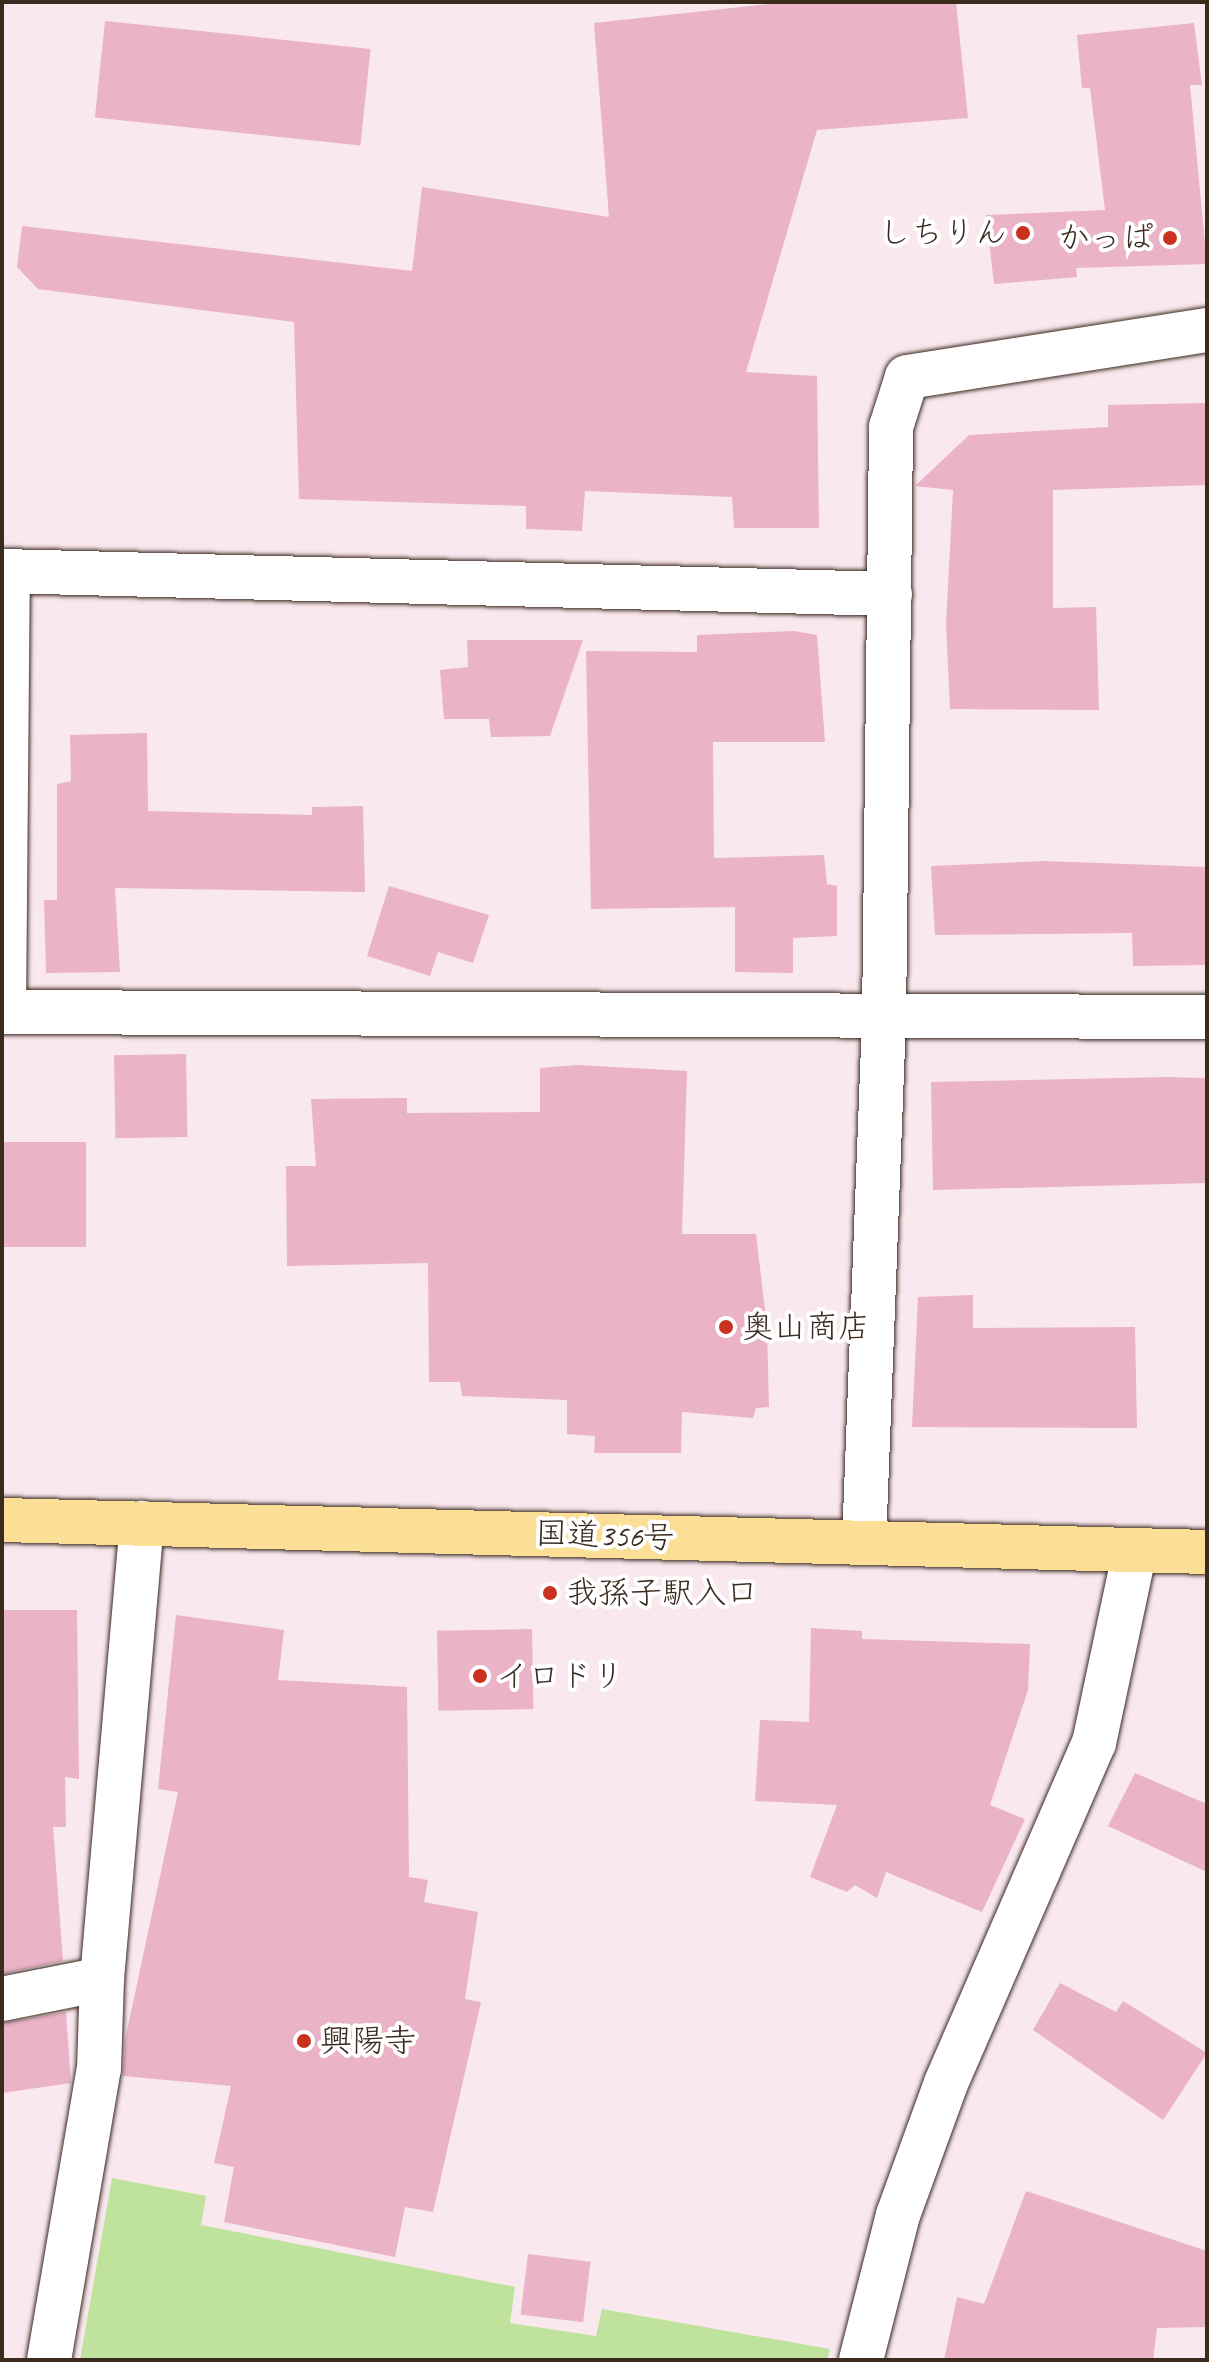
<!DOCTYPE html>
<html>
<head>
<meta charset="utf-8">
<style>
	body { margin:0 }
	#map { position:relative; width:1209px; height:2362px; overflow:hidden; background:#f9e8ee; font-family:Caveat,"Klee One",sans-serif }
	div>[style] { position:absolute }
	.green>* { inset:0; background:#bfe39d }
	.building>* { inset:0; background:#eab3c8; transform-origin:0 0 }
	.roads { filter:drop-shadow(0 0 2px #3b2a1e) drop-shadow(0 0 2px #3b2a1e) }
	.minor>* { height:44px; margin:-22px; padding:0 22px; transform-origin:22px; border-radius:22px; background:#fff }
	.highway>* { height:44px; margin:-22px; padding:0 22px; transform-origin:22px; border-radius:22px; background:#fbdf96 }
	.dots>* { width:22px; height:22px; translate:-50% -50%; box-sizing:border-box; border:4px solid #fff; border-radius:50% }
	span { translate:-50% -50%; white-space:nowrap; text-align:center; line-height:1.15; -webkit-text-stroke:8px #fff; paint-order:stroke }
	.poi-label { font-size:32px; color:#3b2a1e }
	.right { translate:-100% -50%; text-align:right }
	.left { translate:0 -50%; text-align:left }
	.street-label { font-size:32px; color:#3b2a1e }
	.frame { position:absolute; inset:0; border:4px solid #3b2a1e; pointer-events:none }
</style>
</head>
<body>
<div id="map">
	<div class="green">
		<i style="clip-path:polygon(112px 2178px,206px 2196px,201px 2225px,515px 2287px,510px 2323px,596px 2336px,602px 2309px,830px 2349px,827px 2360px,80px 2360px)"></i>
	</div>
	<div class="building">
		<i style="clip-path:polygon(788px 2px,956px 2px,968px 118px,817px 130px,746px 372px,817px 376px,819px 528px,734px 528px,732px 497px,585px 491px,582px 531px,526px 529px,526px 506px,299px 499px,294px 322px,38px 289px,17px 267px,22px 226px,412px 271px,422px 187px,609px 217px,594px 23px)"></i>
		<i style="left:105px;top:21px;width:267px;height:97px;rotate:6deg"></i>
		<i style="clip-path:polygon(1194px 23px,1202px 85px,1190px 85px,1207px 264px,1076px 268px,1077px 277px,994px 284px,986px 215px,1105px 210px,1090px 88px,1082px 88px,1077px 35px)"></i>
		<i style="clip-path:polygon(1207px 403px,1207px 485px,1053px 490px,1053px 608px,1096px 607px,1099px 710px,950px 709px,946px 624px,953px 490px,915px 486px,969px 435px,1108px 427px,1108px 405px)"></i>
		<i style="clip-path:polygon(794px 631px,817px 635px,825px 742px,713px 742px,714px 858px,824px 855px,827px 884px,837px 886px,837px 936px,793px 938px,793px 973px,735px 972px,735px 907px,591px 909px,586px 651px,697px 652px,697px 635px)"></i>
		<i style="clip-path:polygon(467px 640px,583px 640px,550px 736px,491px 737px,489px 719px,444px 719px,440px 670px,468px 667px)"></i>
		<i style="clip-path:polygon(147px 733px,148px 811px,312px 815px,312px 807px,363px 806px,365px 892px,115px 888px,120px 972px,46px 973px,44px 900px,57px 900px,57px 784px,71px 781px,70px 735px)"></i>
		<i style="clip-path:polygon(1045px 861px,1207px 867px,1207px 965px,1133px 966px,1132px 933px,935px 935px,931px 866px)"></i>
		<i style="clip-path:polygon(389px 886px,489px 915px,473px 963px,438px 952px,430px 976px,367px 956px)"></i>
		<i style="left:186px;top:1054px;width:83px;height:72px;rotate:89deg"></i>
		<i style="clip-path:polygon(577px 1065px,687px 1071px,682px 1234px,756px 1234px,767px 1327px,769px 1407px,756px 1408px,753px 1418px,682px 1412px,681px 1453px,594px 1453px,595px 1436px,567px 1434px,567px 1400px,462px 1396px,460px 1382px,429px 1382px,428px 1263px,287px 1266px,286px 1166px,316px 1166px,311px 1099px,407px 1098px,407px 1113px,540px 1112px,540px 1068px)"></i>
		<i style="clip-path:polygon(1166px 1077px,1207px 1078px,1207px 1183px,933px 1190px,931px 1082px)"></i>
		<i style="left:86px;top:1142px;width:105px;height:84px;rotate:90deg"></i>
		<i style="clip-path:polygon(973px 1295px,973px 1328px,1135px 1327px,1137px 1428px,912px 1427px,918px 1297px)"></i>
		<i style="clip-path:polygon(2px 1610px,77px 1610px,79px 1779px,65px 1777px,66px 1827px,53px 1827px,63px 1961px,2px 1974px)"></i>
		<i style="clip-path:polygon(176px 1615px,284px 1630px,278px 1680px,407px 1687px,409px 1877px,428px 1880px,424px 1902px,478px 1912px,465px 1999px,481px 2002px,433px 2212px,405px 2207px,395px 2257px,224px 2222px,234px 2167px,214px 2163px,231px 2086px,123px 2076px,125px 2040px,178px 1792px,158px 1789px)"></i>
		<i style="clip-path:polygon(811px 1628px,862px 1631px,862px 1639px,1030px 1644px,1028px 1690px,990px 1805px,1025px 1819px,982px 1912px,886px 1872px,877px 1898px,855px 1885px,847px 1892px,810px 1877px,837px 1805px,755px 1801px,760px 1720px,809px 1722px)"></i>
		<i style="left:532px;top:1629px;width:80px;height:95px;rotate:89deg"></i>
		<i style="clip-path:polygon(1135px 1773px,1207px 1804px,1207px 1872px,1108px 1826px)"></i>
		<i style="clip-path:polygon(1060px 1983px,1116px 2012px,1123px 2001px,1207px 2053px,1163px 2120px,1033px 2030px)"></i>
		<i style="clip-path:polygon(66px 2012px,71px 2083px,2px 2093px,2px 2023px)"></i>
		<i style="clip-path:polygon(1026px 2191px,1207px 2251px,1207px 2327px,1157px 2328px,1153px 2360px,944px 2360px,957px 2297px,984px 2304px)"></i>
		<i style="left:528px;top:2254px;width:63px;height:61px;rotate:7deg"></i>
	</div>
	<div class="roads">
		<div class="minor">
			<i style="left:2px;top:571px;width:888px;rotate:1.48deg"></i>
			<i style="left:2px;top:1012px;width:1205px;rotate:0.24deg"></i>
			<i style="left:4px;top:1012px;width:440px;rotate:-89.5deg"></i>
			<i style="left:864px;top:1543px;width:523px;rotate:-87.81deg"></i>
			<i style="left:884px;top:1020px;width:593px;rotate:-89.32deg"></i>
			<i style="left:891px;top:427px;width:52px;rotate:-72.3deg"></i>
			<i style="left:907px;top:377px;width:304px;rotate:-8.9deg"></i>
			<i style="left:2px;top:1999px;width:102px;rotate:-11.3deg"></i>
			<i style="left:102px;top:1979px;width:458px;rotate:-85deg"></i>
			<i style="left:49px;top:2360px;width:295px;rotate:-80.3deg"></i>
			<i style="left:99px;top:2069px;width:90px;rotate:-88.1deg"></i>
			<i style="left:861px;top:2360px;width:150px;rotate:-75.7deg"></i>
			<i style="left:898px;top:2215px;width:140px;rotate:-70deg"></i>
			<i style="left:946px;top:2083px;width:371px;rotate:-66.5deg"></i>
			<i style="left:1094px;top:1743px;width:197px;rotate:-78deg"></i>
		</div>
		<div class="highway">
			<i style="left:2px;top:1520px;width:1205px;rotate:1.52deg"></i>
		</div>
	</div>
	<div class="dots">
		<i style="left:1023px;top:233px;background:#c8321e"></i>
		<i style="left:1170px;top:238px;background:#c8321e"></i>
		<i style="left:726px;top:1327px;background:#c8321e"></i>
		<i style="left:550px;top:1593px;background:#c8321e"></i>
		<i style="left:480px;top:1676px;background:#c8321e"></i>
		<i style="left:304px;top:2041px;background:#c8321e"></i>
	</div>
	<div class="poi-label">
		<span class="right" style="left:1007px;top:233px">しちりん</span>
		<span class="right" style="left:1154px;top:238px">かっぱ</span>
		<span class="left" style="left:742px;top:1327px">奥山商店</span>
		<span class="left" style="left:566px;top:1593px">我孫子駅入口</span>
		<span class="left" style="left:496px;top:1676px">イロドリ</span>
		<span class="left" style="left:320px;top:2041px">興陽寺</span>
	</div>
	<div class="street-label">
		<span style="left:605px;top:1536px;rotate:2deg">国道356号</span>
	</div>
	<div class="frame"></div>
</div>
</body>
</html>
